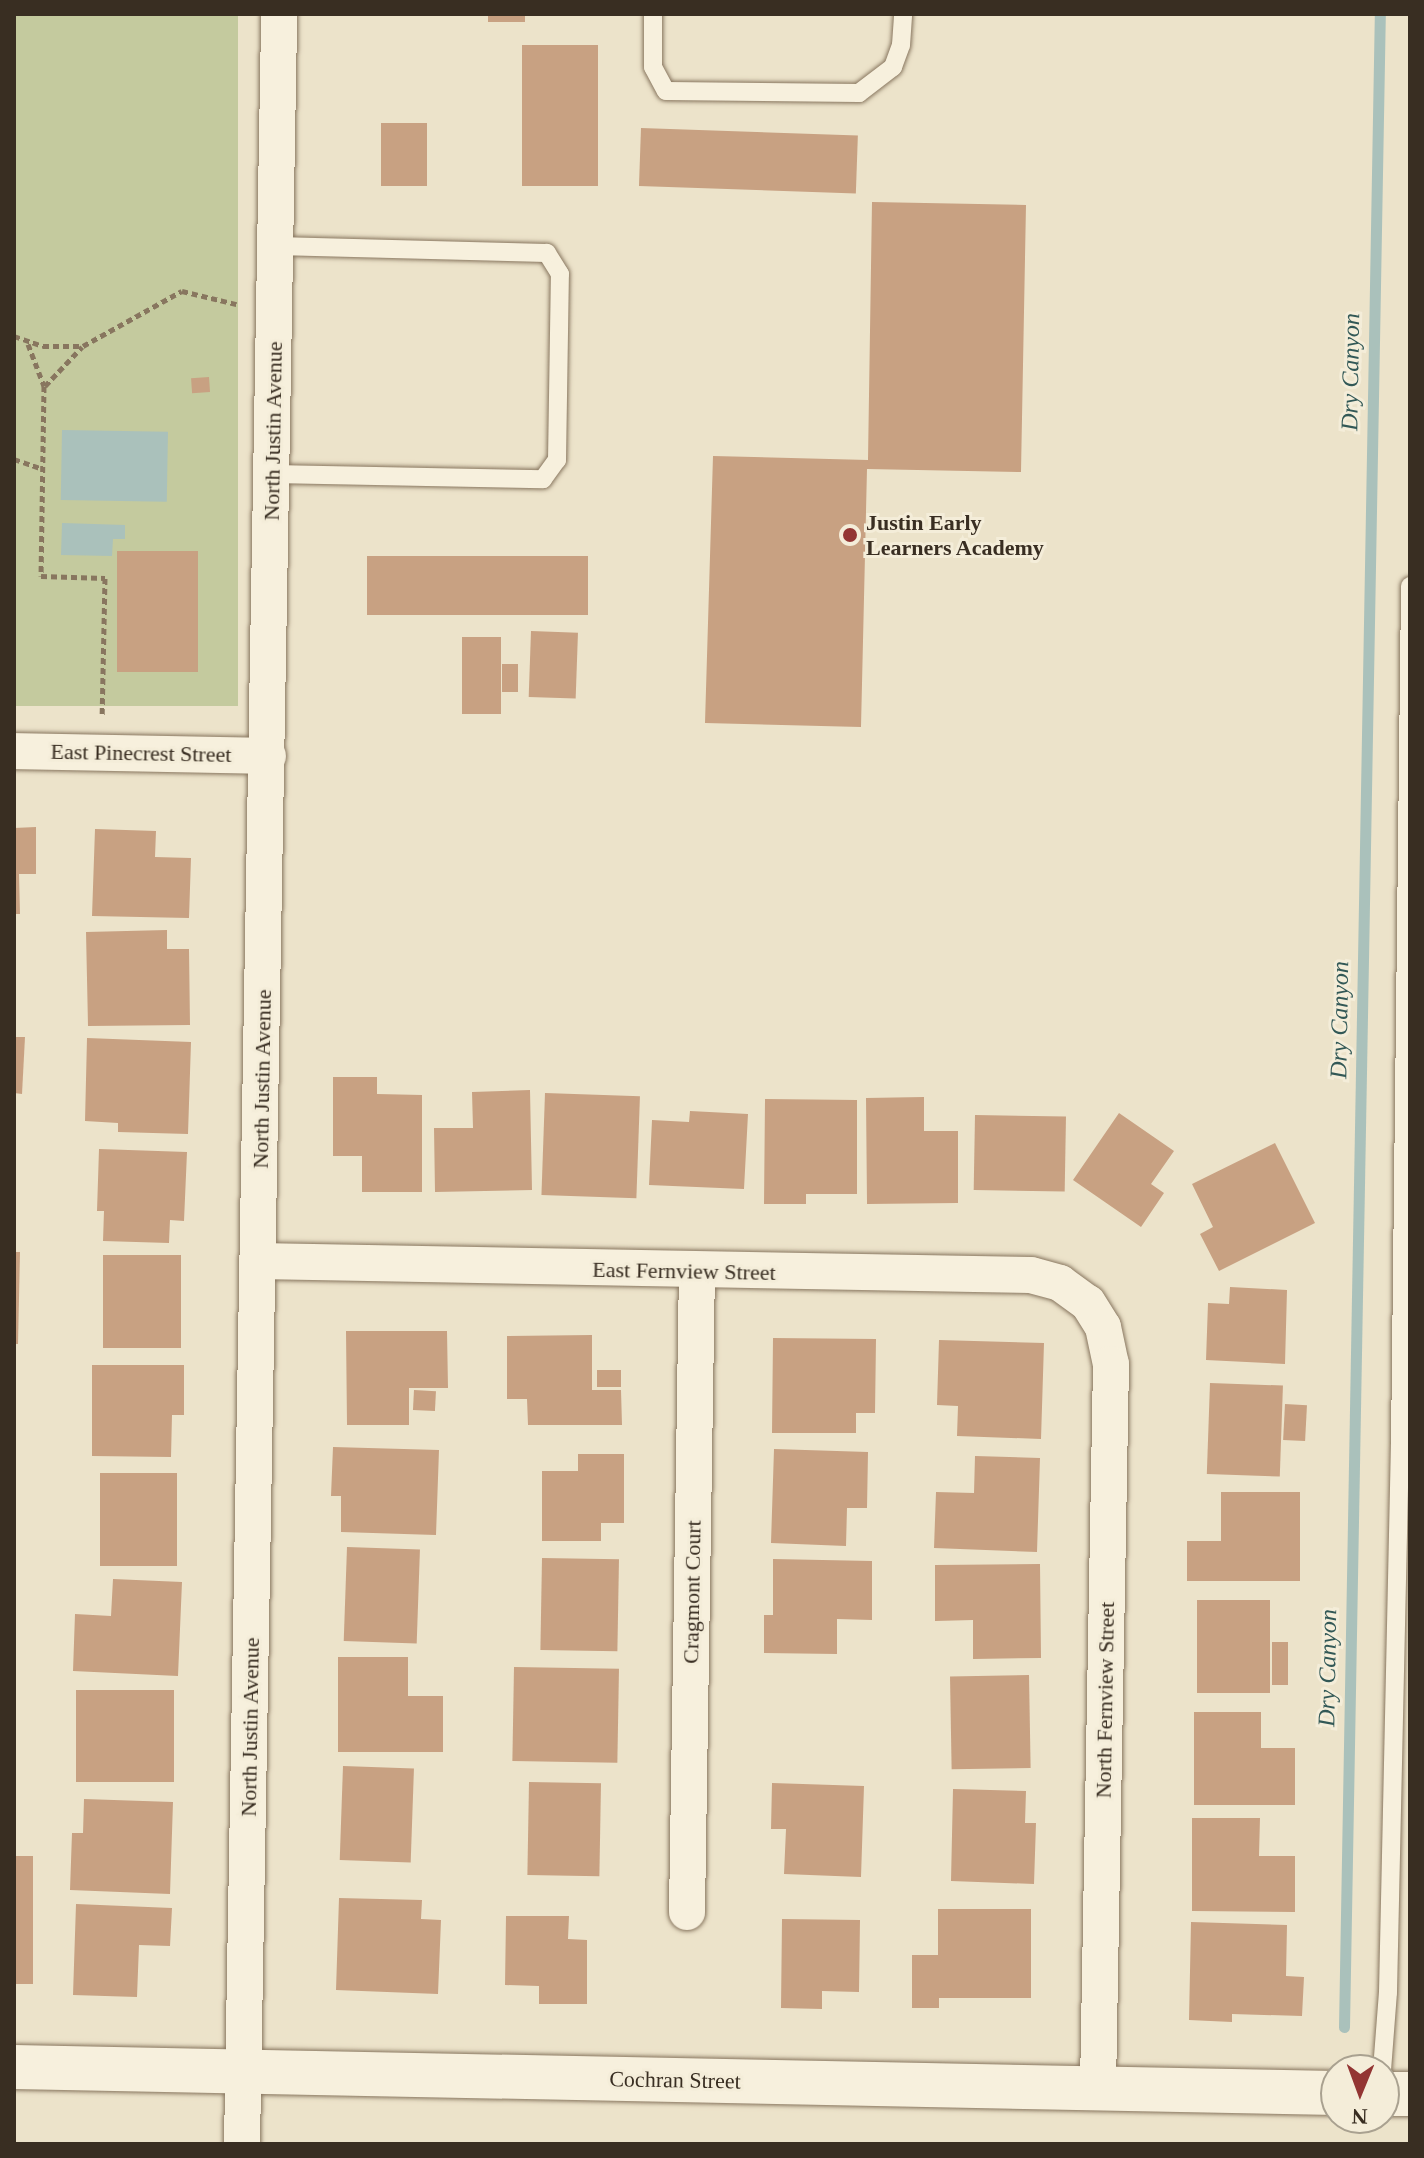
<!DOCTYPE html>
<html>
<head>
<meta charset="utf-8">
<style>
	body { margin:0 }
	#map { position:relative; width:1424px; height:2158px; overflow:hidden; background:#ece3ca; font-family:"Times New Roman",serif }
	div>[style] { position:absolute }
	.green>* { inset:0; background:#c4ca9e; transform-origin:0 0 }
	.water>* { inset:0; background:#aac1bb; transform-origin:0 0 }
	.stream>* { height:11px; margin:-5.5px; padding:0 5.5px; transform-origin:5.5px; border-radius:5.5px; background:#aac1bb }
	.building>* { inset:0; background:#c8a182; transform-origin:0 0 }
	.path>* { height:5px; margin-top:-2.5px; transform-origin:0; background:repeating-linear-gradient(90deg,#88765f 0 6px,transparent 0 10px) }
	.roads { filter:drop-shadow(0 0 2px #88765f) drop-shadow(0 0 2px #88765f) }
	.lane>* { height:18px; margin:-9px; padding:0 9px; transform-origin:9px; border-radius:9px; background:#f7f0dd }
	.street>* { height:36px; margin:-18px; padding:0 18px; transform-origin:18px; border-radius:18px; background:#f7f0dd }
	.secondary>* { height:44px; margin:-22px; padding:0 22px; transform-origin:22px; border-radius:22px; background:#f7f0dd }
	.dots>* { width:22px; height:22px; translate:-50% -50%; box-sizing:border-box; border:4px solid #f4edd9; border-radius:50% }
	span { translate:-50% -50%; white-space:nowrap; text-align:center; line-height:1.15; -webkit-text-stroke:6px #f4edd9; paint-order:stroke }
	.street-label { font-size:22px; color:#392e22 }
	.poi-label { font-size:22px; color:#392e22; font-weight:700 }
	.left { translate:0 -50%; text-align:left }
	.water-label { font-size:24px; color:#325856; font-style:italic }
	.frame { position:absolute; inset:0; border:16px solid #392e22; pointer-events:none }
	.north { position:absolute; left:1320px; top:2054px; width:80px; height:80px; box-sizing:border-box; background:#f4edd9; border:2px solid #a9a190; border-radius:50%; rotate:181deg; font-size:22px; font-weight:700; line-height:32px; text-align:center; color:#392e22 }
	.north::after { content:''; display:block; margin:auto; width:28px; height:36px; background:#933533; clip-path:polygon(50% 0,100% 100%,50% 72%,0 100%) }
</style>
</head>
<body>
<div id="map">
	<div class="green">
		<i style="left:14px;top:14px;width:224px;height:692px"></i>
	</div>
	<div class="water">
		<i style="left:62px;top:430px;width:106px;height:70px;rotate:1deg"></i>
		<i style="clip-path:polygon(62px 523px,125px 525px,125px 539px,113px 539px,112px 556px,61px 555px)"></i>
	</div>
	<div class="stream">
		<i style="left:1344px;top:2027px;width:2013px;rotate:-88.98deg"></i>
	</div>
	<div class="building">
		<i style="left:488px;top:14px;width:37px;height:8px"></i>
		<i style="left:522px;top:45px;width:76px;height:141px"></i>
		<i style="left:381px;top:123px;width:46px;height:63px"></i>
		<i style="left:641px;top:128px;width:217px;height:58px;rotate:2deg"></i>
		<i style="clip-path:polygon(872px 202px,1026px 205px,1021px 472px,867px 469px,861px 727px,705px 723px,713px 456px,868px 460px)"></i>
		<i style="left:209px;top:377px;width:15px;height:18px;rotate:86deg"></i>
		<i style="left:117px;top:551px;width:81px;height:121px"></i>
		<i style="left:588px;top:556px;width:59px;height:221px;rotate:90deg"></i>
		<i style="left:531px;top:631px;width:47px;height:66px;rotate:2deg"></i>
		<i style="left:462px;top:637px;width:39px;height:77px"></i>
		<i style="left:502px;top:664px;width:16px;height:28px"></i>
		<i style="clip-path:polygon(36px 827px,36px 874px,19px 874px,20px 914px,14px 914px,14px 828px)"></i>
		<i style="clip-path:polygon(95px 829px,156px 831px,155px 857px,191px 858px,189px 918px,92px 916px)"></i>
		<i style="clip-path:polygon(167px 930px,167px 949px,189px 949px,190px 1025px,88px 1026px,86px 932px)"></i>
		<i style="clip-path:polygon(14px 1037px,25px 1037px,22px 1094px,14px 1093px)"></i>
		<i style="clip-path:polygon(87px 1038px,191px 1042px,188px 1134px,118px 1132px,118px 1123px,85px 1121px)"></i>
		<i style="clip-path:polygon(333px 1077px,377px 1077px,377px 1094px,422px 1095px,422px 1192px,362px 1192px,362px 1156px,333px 1156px)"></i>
		<i style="clip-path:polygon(530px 1090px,532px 1190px,435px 1192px,434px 1128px,473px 1128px,472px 1092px)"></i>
		<i style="left:545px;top:1093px;width:95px;height:102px;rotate:2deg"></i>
		<i style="clip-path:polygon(924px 1097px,924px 1131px,958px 1131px,958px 1203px,867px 1204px,866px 1098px)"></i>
		<i style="clip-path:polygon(765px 1099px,857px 1100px,857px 1194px,806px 1194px,806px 1204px,764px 1204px)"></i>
		<i style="clip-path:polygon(690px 1111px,748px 1114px,744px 1189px,649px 1185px,652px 1120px,689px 1122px)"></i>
		<i style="clip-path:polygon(1119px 1113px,1174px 1151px,1151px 1184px,1164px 1193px,1141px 1227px,1073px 1180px)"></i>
		<i style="left:975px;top:1115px;width:91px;height:75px;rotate:1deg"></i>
		<i style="clip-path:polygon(1275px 1143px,1315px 1223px,1219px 1271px,1200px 1234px,1213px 1227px,1192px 1184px)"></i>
		<i style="clip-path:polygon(99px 1149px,187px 1152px,184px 1221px,170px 1220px,169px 1243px,103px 1241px,104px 1211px,97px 1211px)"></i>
		<i style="clip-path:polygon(14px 1252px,20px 1252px,18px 1344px,14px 1344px)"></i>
		<i style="left:103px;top:1255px;width:78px;height:93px"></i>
		<i style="clip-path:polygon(1230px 1287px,1287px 1290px,1285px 1364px,1206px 1360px,1208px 1303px,1229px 1304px)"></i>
		<i style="clip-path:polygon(346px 1331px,447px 1331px,448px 1388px,409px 1388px,409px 1425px,347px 1425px)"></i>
		<i style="clip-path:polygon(592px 1335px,592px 1390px,621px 1390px,622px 1425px,528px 1425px,527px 1399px,507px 1399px,507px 1336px)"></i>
		<i style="clip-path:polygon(773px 1338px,876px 1339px,875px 1413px,856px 1413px,856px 1433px,772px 1433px)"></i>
		<i style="clip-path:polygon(939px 1340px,1044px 1343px,1041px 1439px,957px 1436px,958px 1406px,937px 1405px)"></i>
		<i style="clip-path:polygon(92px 1365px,184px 1365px,184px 1415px,172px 1415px,171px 1457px,92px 1456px)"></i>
		<i style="left:597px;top:1370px;width:24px;height:17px"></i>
		<i style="left:1210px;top:1383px;width:73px;height:91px;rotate:2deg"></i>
		<i style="left:414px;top:1390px;width:22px;height:20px;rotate:3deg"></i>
		<i style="left:1285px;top:1404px;width:22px;height:36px;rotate:3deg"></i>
		<i style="clip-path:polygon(333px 1447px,439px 1450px,436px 1535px,341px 1532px,341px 1496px,331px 1496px)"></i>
		<i style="clip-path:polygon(774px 1449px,868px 1452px,867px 1508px,847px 1508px,846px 1546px,771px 1543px)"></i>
		<i style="clip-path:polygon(578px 1454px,624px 1454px,624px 1523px,601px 1523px,601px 1541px,542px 1541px,542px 1471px,578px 1471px)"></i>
		<i style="clip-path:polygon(975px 1456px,1040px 1458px,1037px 1552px,934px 1548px,936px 1492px,974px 1493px)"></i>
		<i style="left:100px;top:1473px;width:77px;height:93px"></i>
		<i style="clip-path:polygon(1221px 1492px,1300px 1492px,1300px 1581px,1187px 1581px,1187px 1541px,1221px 1541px)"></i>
		<i style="left:347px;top:1547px;width:73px;height:94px;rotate:2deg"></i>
		<i style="left:542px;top:1558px;width:77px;height:92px;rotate:1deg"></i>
		<i style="clip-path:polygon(773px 1559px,872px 1561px,872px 1620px,837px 1619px,837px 1654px,764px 1653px,764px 1615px,773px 1615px)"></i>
		<i style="clip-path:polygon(1040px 1564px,1041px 1658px,973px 1659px,973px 1620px,935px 1621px,935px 1565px)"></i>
		<i style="clip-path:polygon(113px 1579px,182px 1582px,178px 1676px,73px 1671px,75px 1614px,111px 1616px)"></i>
		<i style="left:1197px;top:1600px;width:73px;height:93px"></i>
		<i style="left:1272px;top:1642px;width:16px;height:43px"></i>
		<i style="clip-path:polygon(338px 1657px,408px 1657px,408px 1696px,443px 1696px,443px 1752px,338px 1752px)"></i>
		<i style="left:514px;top:1667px;width:105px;height:94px;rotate:1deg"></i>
		<i style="left:1029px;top:1675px;width:93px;height:79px;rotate:89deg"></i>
		<i style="left:76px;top:1690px;width:98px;height:92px"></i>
		<i style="clip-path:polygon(1194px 1712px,1261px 1712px,1261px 1748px,1295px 1748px,1295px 1805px,1194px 1805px)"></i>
		<i style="left:343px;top:1766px;width:71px;height:94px;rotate:2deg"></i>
		<i style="left:529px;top:1782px;width:72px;height:93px;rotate:1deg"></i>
		<i style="clip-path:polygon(772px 1783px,864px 1786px,861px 1877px,784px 1874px,786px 1829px,771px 1829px)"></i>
		<i style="clip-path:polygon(953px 1789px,1026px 1791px,1025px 1823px,1036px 1823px,1034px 1884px,951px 1881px)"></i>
		<i style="clip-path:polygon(84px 1799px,173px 1802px,170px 1894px,70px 1890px,72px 1833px,83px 1833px)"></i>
		<i style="clip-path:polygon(1192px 1818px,1260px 1818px,1259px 1856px,1295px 1856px,1295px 1912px,1192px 1911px)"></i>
		<i style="left:14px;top:1856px;width:19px;height:128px"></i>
		<i style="clip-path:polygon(339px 1898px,422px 1900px,421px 1919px,441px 1920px,438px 1994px,336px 1990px)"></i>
		<i style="clip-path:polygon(76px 1904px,172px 1908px,170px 1946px,139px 1945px,137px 1997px,73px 1995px)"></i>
		<i style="clip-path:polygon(938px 1909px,1031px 1909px,1031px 1998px,939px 1998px,939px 2008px,912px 2008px,912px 1955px,938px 1955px)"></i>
		<i style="clip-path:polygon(506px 1916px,569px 1916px,568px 1939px,587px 1940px,587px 2004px,539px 2004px,539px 1986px,505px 1985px)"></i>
		<i style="clip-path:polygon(782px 1919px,860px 1920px,859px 1992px,822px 1991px,822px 2009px,781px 2008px)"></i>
		<i style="clip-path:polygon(1191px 1922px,1287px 1925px,1286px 1976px,1304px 1977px,1302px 2016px,1232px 2014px,1232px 2022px,1189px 2020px)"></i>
	</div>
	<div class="path">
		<i style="left:14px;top:336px;width:31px;rotate:19deg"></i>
		<i style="left:43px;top:346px;width:40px"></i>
		<i style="left:83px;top:346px;width:113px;rotate:-29.1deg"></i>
		<i style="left:182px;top:291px;width:56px;rotate:13.5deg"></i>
		<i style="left:28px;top:344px;width:45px;rotate:69.1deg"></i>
		<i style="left:44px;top:386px;width:190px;rotate:90.9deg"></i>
		<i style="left:41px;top:576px;width:64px;rotate:1.8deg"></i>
		<i style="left:105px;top:578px;width:138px;rotate:91.2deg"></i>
		<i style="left:45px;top:386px;width:54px;rotate:-46.5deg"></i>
		<i style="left:14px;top:459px;width:31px;rotate:19deg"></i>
	</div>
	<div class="roads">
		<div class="lane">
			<i style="left:653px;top:14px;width:53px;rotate:90deg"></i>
			<i style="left:653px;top:67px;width:27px;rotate:62deg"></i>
			<i style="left:666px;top:91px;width:193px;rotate:0.6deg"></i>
			<i style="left:859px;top:93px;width:43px;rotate:-37.4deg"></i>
			<i style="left:893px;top:67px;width:23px;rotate:-70deg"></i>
			<i style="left:901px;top:45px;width:31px;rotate:-86deg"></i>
			<i style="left:272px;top:474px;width:271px;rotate:1.1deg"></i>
			<i style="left:543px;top:479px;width:24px;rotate:-54deg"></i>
			<i style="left:557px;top:460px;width:186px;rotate:-89.1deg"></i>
			<i style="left:560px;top:274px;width:25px;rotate:-122deg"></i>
			<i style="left:547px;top:253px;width:271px;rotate:-178.5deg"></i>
			<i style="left:1382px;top:2070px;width:78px;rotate:-85.6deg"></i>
			<i style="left:1388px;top:1992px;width:548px;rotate:-88.75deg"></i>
			<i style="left:1400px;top:1444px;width:858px;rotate:-89.33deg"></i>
		</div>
		<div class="street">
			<i style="left:14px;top:751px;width:254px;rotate:1.1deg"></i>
			<i style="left:258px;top:1261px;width:773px;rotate:1.04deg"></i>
			<i style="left:1031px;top:1275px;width:30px;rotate:15deg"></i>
			<i style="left:1060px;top:1283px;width:34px;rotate:36deg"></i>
			<i style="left:1088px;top:1303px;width:28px;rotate:58deg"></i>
			<i style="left:1103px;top:1327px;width:38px;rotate:78deg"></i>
			<i style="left:1111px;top:1364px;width:725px;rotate:91.03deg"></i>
			<i style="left:687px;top:1912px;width:641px;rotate:-89.11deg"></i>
			<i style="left:242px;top:2144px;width:2130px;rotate:-89deg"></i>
		</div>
		<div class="secondary">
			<i style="left:14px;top:2067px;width:1322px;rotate:1.13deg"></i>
			<i style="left:1384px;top:2094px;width:26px"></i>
		</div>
	</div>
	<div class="dots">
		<i style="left:850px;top:535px;background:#933533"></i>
	</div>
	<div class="street-label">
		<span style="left:273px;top:431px;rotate:-89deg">North Justin Avenue</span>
		<span style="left:141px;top:753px;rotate:1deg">East Pinecrest Street</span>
		<span style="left:262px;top:1079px;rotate:-89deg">North Justin Avenue</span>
		<span style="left:684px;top:1271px;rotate:1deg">East Fernview Street</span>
		<span style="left:692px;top:1592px;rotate:-89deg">Cragmont Court</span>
		<span style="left:1105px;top:1700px;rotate:-89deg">North Fernview Street</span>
		<span style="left:250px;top:1727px;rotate:-89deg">North Justin Avenue</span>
		<span style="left:675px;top:2080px;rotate:1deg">Cochran Street</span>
	</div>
	<div class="poi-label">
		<span class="left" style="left:866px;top:535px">Justin Early<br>Learners Academy</span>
	</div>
	<div class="water-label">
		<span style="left:1351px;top:372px;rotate:-89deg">Dry Canyon</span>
		<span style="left:1340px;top:1020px;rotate:-89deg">Dry Canyon</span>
		<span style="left:1328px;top:1668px;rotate:-89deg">Dry Canyon</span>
	</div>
	<div class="frame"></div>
	<div class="north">N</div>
</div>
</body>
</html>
